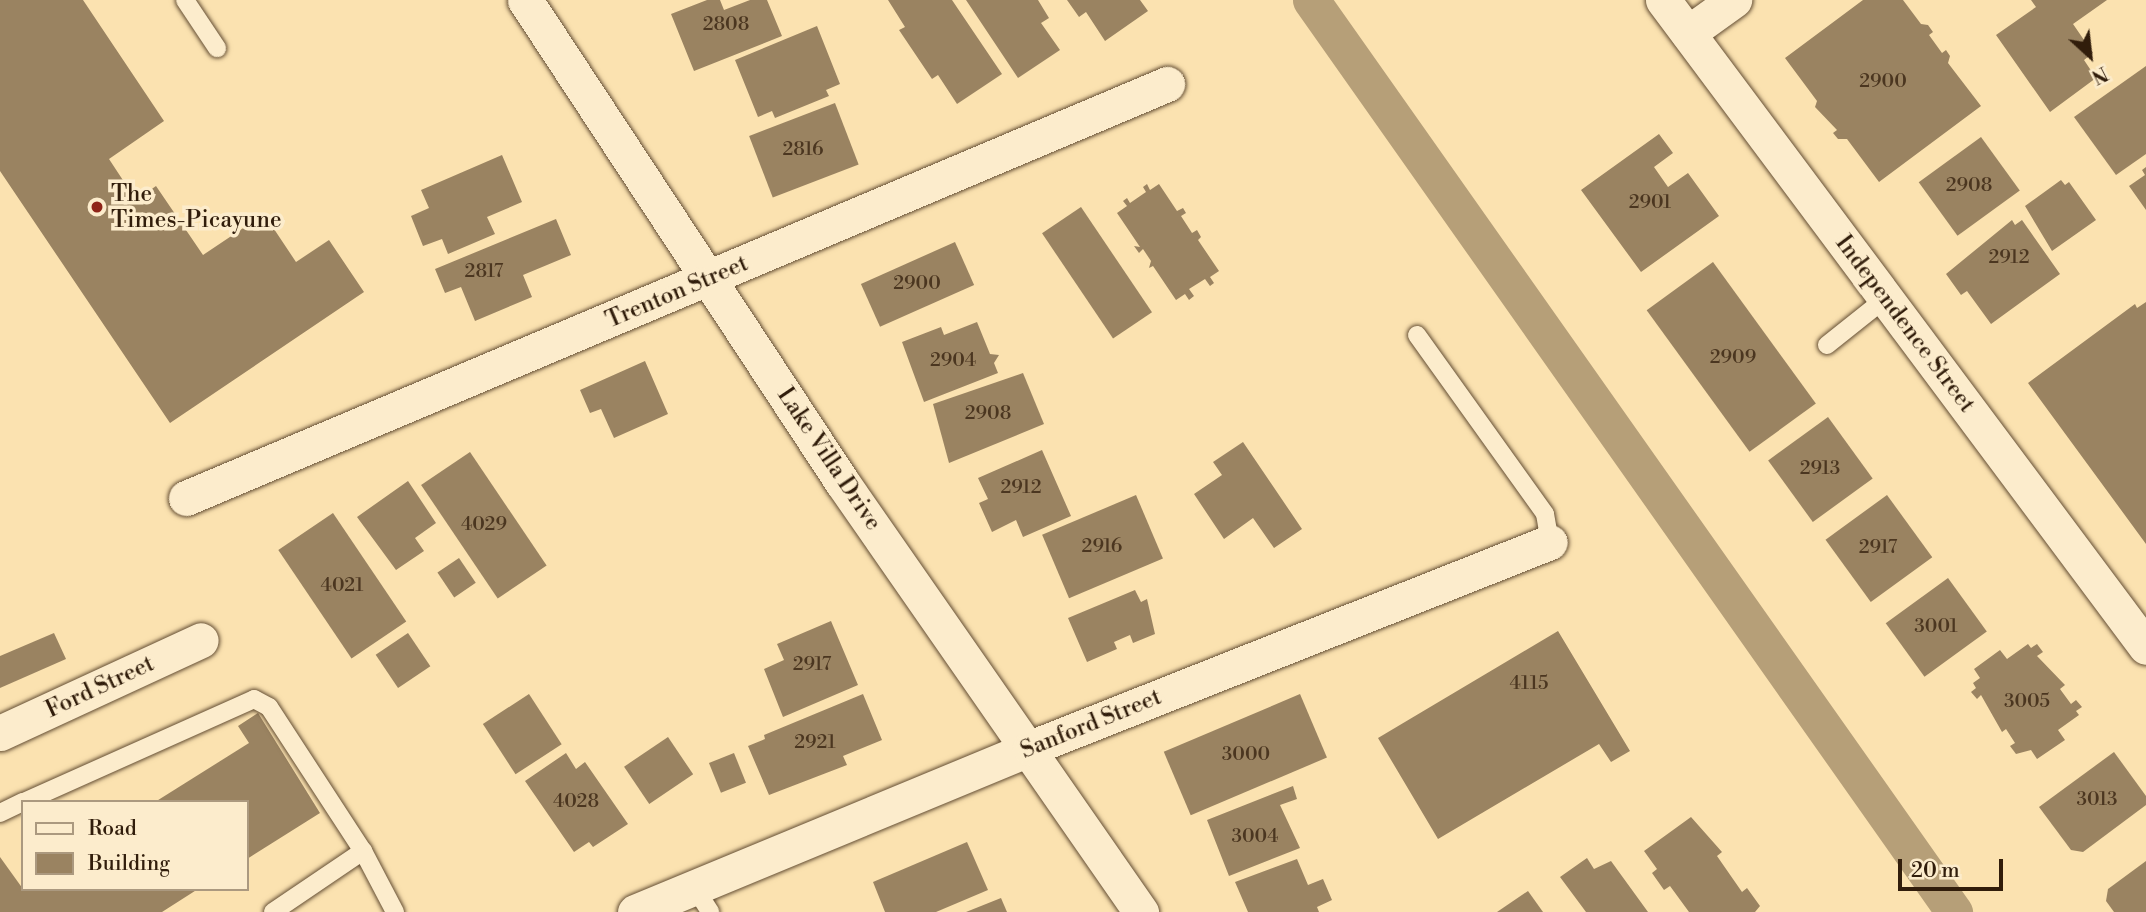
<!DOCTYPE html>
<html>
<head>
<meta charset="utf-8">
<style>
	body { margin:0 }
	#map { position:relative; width:2146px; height:912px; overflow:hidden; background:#fbe2b0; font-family:"Libre Bodoni",serif }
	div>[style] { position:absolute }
	.canal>* { height:37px; margin:-18.5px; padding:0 18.5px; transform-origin:18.5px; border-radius:18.5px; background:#b69f78 }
	.building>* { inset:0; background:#9a8361; transform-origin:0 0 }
	.roads { filter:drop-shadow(0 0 2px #644e34) drop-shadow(0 0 2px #644e34) }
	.lane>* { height:18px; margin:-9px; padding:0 9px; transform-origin:9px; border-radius:9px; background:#fceccc }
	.street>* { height:35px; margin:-17.5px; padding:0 17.5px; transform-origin:17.5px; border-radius:17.5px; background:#fceccc }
	.dots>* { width:19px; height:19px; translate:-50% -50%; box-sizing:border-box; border:4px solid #fceccc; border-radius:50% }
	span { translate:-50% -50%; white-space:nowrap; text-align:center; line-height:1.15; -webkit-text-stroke:7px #fceccc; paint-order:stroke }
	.number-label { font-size:19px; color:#4b3620 }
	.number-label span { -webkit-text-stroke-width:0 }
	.poi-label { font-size:23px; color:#311d0b }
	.left { translate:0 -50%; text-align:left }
	.street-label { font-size:23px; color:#311d0b }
	.legend { position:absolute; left:21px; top:800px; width:228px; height:91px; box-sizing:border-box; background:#fceccc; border:2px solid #ab997f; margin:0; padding:9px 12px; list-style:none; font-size:21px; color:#311d0b }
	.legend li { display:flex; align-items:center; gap:14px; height:35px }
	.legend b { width:35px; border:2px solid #ab997f }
	.north { position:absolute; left:2055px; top:21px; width:70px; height:70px; -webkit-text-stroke:5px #fceccc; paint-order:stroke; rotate:153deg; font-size:19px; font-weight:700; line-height:28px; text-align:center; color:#311d0b }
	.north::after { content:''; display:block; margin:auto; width:24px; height:32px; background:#311d0b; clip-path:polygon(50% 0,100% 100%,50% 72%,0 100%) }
	.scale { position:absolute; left:1898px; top:859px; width:105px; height:32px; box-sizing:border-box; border:4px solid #311d0b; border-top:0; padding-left:9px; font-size:21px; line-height:24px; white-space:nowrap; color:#311d0b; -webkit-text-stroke:5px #fceccc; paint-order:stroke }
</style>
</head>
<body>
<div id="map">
	<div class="canal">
		<i style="left:1311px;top:0;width:1116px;rotate:54.81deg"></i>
	</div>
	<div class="building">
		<i style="clip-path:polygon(0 0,83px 0,164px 121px,109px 159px,136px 200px,156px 186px,203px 255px,264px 214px,296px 262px,329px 240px,364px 292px,170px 423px,0 171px)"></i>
		<i style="clip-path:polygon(707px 0,720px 0,724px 10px,750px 0,767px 0,782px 36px,694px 71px,671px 14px)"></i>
		<i style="clip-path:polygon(888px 0,952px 0,1002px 74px,957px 104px,938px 75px,932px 79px,899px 30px,905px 27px)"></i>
		<i style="clip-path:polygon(966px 0,1038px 0,1049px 18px,1041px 23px,1060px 50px,1018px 78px)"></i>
		<i style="clip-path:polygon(1067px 0,1140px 0,1148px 11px,1105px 41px,1086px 12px,1079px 17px)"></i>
		<i style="clip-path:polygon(1863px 0,1903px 0,1921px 24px,1928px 25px,1933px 32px,1929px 35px,1942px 53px,1946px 50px,1950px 56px,1948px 63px,1981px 106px,1879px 182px,1847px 139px,1838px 139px,1833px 133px,1837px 130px,1815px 107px,1817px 101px,1785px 58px)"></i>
		<i style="clip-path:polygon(2031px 0,2107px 0,2073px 24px,2093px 53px,2084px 60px,2096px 78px,2050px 112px,1996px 35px,2036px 7px)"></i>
		<i style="clip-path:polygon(817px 26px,840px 84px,826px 90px,829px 96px,775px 118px,772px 111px,758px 117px,735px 60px)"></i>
		<i style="clip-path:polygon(2146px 66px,2146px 154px,2116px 175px,2074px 117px)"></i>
		<i style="left:835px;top:103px;width:66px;height:92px;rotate:69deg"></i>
		<i style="clip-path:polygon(1659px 134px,1673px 153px,1654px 167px,1668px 187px,1688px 173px,1719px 216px,1641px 272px,1581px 190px)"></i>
		<i style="left:1981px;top:137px;width:66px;height:77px;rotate:54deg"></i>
		<i style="clip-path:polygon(502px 155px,522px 202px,487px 217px,495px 234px,448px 254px,442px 239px,423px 246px,411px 216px,429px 208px,421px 190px)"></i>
		<i style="clip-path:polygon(2146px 167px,2146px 210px,2129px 186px,2145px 175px,2142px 170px)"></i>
		<i style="clip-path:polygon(2061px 180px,2065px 185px,2069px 182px,2096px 220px,2052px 251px,2025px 206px)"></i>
		<i style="clip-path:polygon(1147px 184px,1150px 190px,1159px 184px,1177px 211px,1183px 208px,1186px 213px,1181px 216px,1192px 233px,1197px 230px,1201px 237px,1198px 240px,1219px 271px,1210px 277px,1214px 283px,1210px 286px,1205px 279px,1189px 289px,1194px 296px,1189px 300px,1185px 294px,1176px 300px,1153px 266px,1149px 268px,1151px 261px,1143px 249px,1139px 253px,1134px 246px,1140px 247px,1117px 213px,1127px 206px,1123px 201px,1127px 198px,1130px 203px,1146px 192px,1143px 187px)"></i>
		<i style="left:1081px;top:207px;width:127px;height:47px;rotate:56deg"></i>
		<i style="clip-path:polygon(556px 219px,571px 255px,523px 275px,532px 297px,475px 321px,461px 287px,445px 293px,435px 269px)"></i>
		<i style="clip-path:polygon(2012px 220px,2015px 225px,2022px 220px,2060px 274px,1991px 324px,1967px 291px,1961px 295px,1946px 274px)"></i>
		<i style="left:955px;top:242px;width:47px;height:103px;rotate:66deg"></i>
		<i style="left:1713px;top:262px;width:175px;height:82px;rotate:54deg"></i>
		<i style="clip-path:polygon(2146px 302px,2146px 544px,2028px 383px,2135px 304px,2137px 308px)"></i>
		<i style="clip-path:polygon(977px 322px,990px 354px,999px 355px,994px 363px,998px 373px,924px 402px,902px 342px,941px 327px,944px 335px)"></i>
		<i style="clip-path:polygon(645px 361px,668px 414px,614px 438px,601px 409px,590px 413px,580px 390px)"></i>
		<i style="clip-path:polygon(1023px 373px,1044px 424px,949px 463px,933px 404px)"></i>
		<i style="left:1828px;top:417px;width:76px;height:74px;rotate:54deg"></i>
		<i style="clip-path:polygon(1243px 442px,1302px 529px,1274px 548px,1253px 518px,1224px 539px,1194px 494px,1222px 475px,1213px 462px)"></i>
		<i style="clip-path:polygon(1042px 450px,1071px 516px,1023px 537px,1016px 520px,992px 532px,979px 503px,988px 499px,978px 478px)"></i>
		<i style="left:470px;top:452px;width:137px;height:59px;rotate:56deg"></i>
		<i style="clip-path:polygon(408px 481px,436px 523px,415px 538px,424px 551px,396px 570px,357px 517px)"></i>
		<i style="left:1136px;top:495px;width:69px;height:102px;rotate:67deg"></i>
		<i style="left:1887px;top:495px;width:77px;height:76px;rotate:54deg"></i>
		<i style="left:333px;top:513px;width:131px;height:66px;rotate:56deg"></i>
		<i style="left:459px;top:558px;width:30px;height:26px;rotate:56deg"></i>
		<i style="left:1948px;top:578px;width:66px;height:77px;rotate:54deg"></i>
		<i style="clip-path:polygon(1135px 590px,1141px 602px,1147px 599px,1155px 634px,1133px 643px,1130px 635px,1114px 642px,1117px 649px,1087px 662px,1068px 618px)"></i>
		<i style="clip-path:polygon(831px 621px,858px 685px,783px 717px,764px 669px,784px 660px,777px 644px)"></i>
		<i style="clip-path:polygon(1558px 631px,1630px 751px,1611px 762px,1599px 744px,1438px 839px,1378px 738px)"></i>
		<i style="clip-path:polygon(54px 633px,66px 659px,0 688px,0 656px)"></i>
		<i style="left:408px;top:633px;width:40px;height:39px;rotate:56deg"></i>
		<i style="clip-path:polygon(2028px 644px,2031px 648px,2037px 644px,2043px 652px,2037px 656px,2065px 685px,2060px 689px,2071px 704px,2076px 700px,2082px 707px,2076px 711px,2079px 715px,2058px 730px,2065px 740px,2037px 759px,2031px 750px,2016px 754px,2010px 746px,2015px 743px,2006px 729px,2002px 732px,1981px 695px,1977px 699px,1971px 692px,1976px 688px,1973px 683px,1980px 678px,1974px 669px,2000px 650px,2007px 659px)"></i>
		<i style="left:529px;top:694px;width:60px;height:55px;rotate:57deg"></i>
		<i style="clip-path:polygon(863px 694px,882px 740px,843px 756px,847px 765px,769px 795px,748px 746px,765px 739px,764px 735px)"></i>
		<i style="left:1300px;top:694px;width:69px;height:148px;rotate:67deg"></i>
		<i style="clip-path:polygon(258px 713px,320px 813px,247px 859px,247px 802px,155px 802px,249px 743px,238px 726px)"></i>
		<i style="left:668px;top:737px;width:45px;height:53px;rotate:56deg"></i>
		<i style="clip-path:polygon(2114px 752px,2146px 796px,2146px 805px,2083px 852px,2071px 850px,2039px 807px)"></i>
		<i style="clip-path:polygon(566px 753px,576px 769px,585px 762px,628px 824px,593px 847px,589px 842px,574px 852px,525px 781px)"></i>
		<i style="left:734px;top:753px;width:32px;height:27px;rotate:68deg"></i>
		<i style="clip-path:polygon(1293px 786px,1297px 799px,1280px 805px,1300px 848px,1229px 876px,1207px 820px)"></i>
		<i style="clip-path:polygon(1691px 817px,1722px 852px,1717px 856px,1742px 892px,1747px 888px,1760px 906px,1755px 912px,1689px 912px,1670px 886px,1664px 890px,1652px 873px,1657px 869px,1644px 851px)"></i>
		<i style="clip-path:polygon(967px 842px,988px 890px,936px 912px,885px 912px,873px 882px)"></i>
		<i style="clip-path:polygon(0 857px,23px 889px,198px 889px,162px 912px,0 912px)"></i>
		<i style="clip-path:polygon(1587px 858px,1594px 869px,1611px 861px,1648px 912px,1586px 912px,1560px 877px)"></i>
		<i style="clip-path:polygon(1297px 859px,1308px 885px,1323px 879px,1332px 900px,1317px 907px,1319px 912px,1248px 912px,1235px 882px)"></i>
		<i style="clip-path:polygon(2146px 861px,2146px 912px,2114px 912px,2106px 901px,2108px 889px)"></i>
		<i style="clip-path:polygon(1528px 891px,1543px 912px,1497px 912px)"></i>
		<i style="clip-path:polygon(1001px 898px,1007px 912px,966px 912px)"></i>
	</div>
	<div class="roads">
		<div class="lane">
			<i style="left:185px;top:0;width:58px;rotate:56.3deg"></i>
			<i style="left:1417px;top:335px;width:220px;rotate:54.4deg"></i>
			<i style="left:1545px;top:514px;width:28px;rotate:80deg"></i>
			<i style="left:1827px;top:345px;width:75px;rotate:-38.5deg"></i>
			<i style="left:24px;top:802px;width:252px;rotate:-24.1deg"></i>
			<i style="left:254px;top:699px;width:17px;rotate:28deg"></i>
			<i style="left:269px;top:707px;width:172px;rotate:56.9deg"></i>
			<i style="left:0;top:813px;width:25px;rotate:-26deg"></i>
			<i style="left:694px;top:887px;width:30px;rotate:57deg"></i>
			<i style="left:273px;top:912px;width:109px;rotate:-34.1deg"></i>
			<i style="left:363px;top:851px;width:69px;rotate:62.3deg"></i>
		</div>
		<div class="street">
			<i style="left:525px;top:0;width:577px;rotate:56.67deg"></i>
			<i style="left:842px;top:482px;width:524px;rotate:55.19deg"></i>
			<i style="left:1663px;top:0;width:807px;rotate:53.26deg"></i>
			<i style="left:1688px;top:33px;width:57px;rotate:-35.7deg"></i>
			<i style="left:186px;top:498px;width:1065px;rotate:-22.88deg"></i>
			<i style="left:0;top:733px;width:221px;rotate:-24.8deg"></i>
			<i style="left:635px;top:912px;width:428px;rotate:-22.5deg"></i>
			<i style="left:1030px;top:748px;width:559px;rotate:-21.61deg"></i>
		</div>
	</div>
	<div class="dots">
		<i style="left:97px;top:207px;background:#8f2418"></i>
	</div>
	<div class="number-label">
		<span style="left:726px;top:25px">2808</span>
		<span style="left:1883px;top:82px">2900</span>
		<span style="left:803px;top:150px">2816</span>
		<span style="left:1969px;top:186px">2908</span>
		<span style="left:1650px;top:203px">2901</span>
		<span style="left:2009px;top:258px">2912</span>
		<span style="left:484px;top:272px">2817</span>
		<span style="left:917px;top:284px">2900</span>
		<span style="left:1733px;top:358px">2909</span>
		<span style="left:953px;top:361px">2904</span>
		<span style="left:988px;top:414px">2908</span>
		<span style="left:1820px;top:469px">2913</span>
		<span style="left:1021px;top:488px">2912</span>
		<span style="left:484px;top:525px">4029</span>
		<span style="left:1102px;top:547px">2916</span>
		<span style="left:1878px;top:548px">2917</span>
		<span style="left:342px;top:586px">4021</span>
		<span style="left:1936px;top:627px">3001</span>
		<span style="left:812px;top:665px">2917</span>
		<span style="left:1529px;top:684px">4115</span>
		<span style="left:2027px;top:702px">3005</span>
		<span style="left:815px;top:743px">2921</span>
		<span style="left:1246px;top:755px">3000</span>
		<span style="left:2097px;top:800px">3013</span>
		<span style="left:576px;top:802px">4028</span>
		<span style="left:1255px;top:837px">3004</span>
	</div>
	<div class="poi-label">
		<span class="left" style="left:111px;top:207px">The<br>Times-Picayune</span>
	</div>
	<div class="street-label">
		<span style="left:677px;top:292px;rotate:-23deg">Trenton Street</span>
		<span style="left:1905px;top:324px;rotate:53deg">Independence Street</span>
		<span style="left:829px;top:459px;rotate:56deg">Lake Villa Drive</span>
		<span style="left:100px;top:687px;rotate:-25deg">Ford Street</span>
		<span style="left:1091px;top:724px;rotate:-22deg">Sanford Street</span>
	</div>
	<ul class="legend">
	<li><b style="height:9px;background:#fceccc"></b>Road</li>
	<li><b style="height:19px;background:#9a8361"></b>Building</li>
	</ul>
	<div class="north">N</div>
	<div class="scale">20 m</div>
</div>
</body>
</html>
